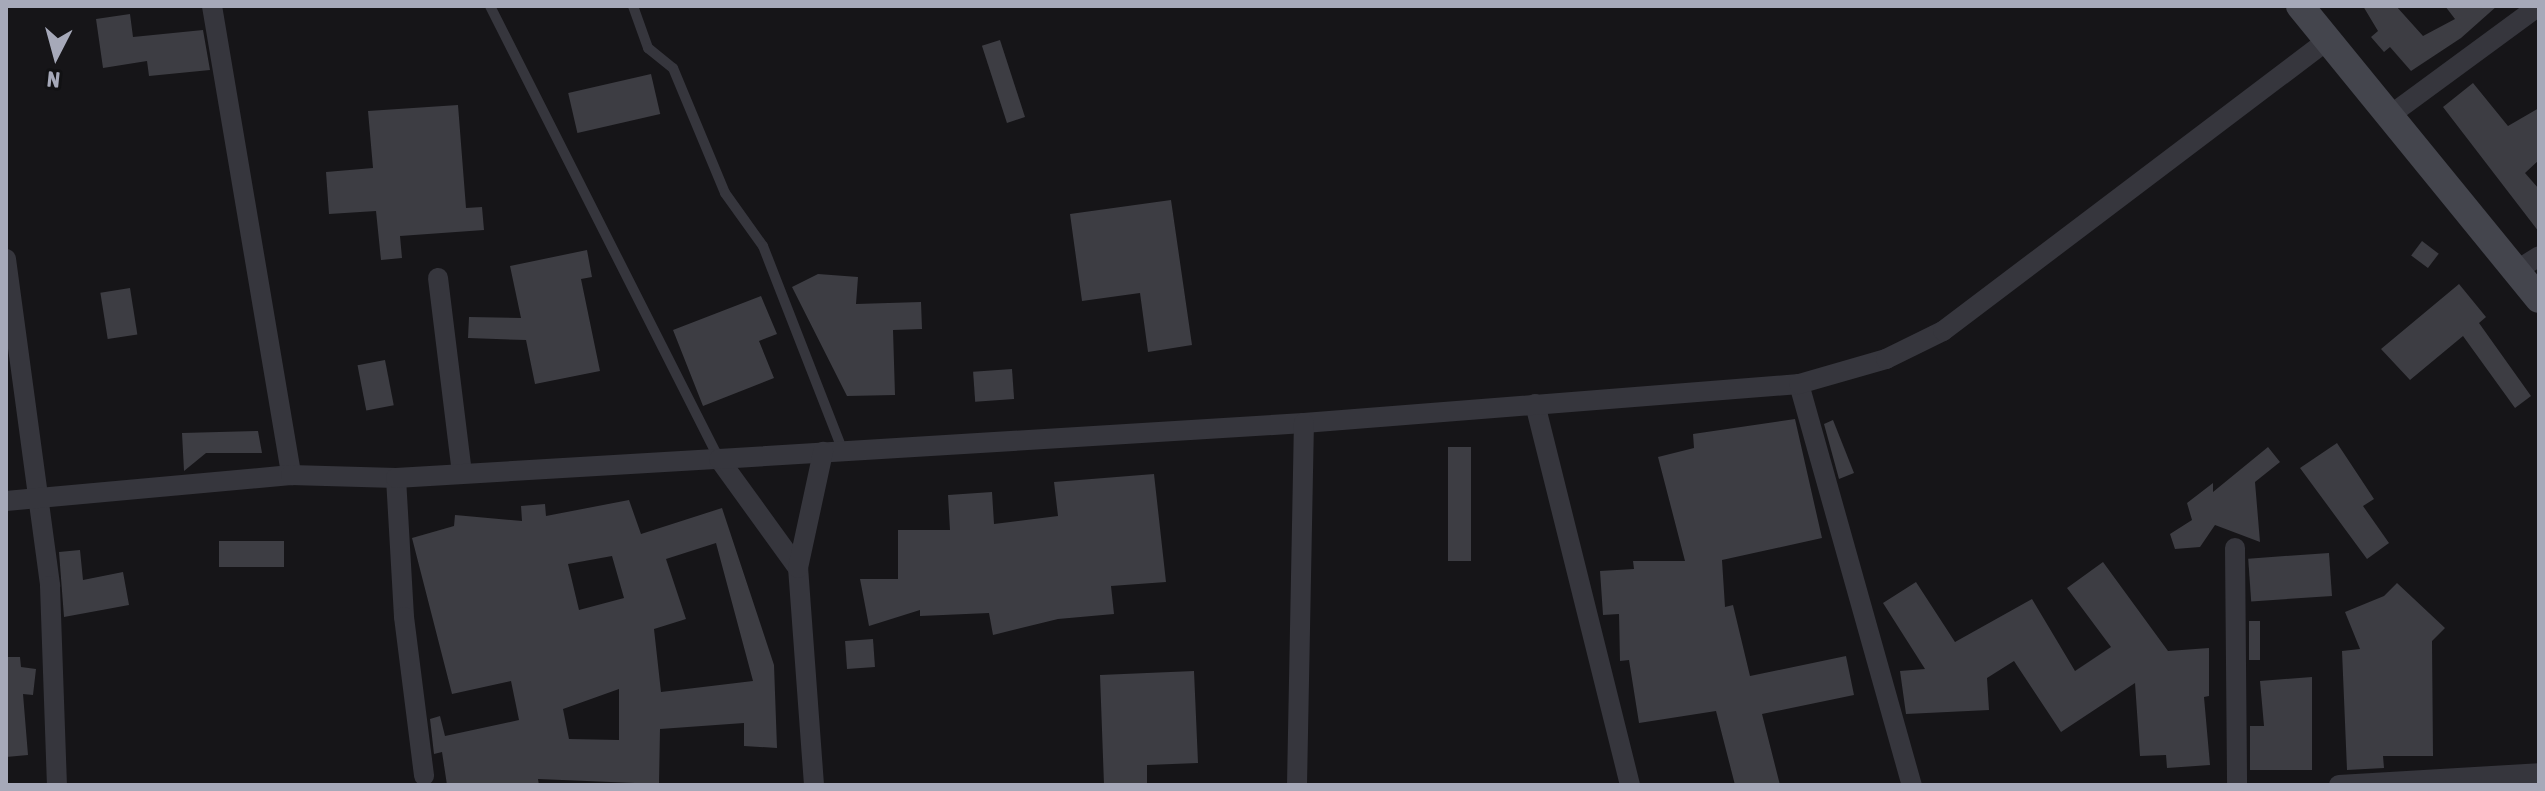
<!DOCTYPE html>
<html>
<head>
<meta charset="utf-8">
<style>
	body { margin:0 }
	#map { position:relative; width:2545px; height:791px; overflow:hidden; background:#161518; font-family:"Asap Condensed",sans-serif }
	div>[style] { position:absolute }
	.building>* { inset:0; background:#3d3d43; transform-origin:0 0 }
	.lane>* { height:10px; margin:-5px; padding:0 5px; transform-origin:5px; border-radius:5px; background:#36363d }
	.street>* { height:20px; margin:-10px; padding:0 10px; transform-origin:10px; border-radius:10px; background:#36363d }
	.secondary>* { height:28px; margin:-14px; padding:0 14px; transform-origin:14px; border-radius:14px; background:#44454d }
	span { translate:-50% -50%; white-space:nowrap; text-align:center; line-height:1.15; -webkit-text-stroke:6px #111113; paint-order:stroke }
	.frame { position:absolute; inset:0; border:8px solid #a6a9b9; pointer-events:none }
	.north { position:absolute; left:16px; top:16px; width:80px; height:80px; -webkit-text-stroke:6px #111113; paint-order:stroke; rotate:186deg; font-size:22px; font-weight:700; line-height:32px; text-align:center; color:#a6a9b9 }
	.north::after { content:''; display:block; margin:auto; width:28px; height:36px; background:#a6a9b9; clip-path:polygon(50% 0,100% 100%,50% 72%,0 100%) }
</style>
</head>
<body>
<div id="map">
	<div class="building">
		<i style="clip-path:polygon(2363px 6px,2396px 6px,2423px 36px,2455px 19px,2445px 6px,2497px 6px,2461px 38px,2411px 71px,2390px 47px,2384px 52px,2371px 37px,2378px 31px)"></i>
		<i style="clip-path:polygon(130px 14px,133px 37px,203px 30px,210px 70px,149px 76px,147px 61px,103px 68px,96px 19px)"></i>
		<i style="left:1000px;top:40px;width:81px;height:19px;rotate:72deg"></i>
		<i style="left:651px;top:74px;width:41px;height:85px;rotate:77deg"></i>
		<i style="clip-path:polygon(2473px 83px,2508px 126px,2539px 108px,2539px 160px,2525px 173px,2539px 189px,2539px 232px,2443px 107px)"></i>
		<i style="clip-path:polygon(458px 105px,466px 208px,482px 207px,484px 230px,400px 236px,402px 258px,381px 260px,376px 211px,329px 214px,326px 172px,373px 168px,368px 111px)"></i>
		<i style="clip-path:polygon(1171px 200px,1192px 345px,1148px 352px,1140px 293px,1082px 301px,1070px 214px)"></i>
		<i style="left:2422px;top:241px;width:21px;height:18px;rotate:37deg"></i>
		<i style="clip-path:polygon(587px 250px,592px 277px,581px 279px,600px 371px,535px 384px,526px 340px,468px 338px,469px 317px,521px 318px,510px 266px)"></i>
		<i style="clip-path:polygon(818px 274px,858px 277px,856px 304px,921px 302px,922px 329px,893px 330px,895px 395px,847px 396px,792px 287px)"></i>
		<i style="clip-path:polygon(2459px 284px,2486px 317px,2479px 323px,2531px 396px,2515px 408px,2463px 336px,2410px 380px,2381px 349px)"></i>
		<i style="left:130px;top:288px;width:47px;height:30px;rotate:81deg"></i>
		<i style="clip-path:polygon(761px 296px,777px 334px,759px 341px,774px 378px,703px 406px,673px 330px)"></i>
		<i style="left:385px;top:360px;width:46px;height:28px;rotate:79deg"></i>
		<i style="left:1012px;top:369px;width:30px;height:39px;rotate:86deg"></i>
		<i style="clip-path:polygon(1795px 419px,1822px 538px,1722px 560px,1725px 607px,1733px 605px,1750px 676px,1846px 656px,1854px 695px,1762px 714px,1780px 785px,1735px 785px,1716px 711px,1639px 723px,1629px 660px,1620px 661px,1619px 614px,1603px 615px,1600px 571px,1634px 569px,1633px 561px,1685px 561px,1658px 457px,1694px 448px,1693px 434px)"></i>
		<i style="clip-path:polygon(1833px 420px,1854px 473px,1839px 479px,1824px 424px)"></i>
		<i style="clip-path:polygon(258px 431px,262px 453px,206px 453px,184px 471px,182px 433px)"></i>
		<i style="clip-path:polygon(2337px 443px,2374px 499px,2363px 506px,2389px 543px,2367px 559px,2300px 468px)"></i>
		<i style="left:1448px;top:447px;width:23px;height:114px"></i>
		<i style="clip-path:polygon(2268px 447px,2280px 462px,2255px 482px,2260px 542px,2215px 525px,2200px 547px,2175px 549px,2170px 534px,2192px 520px,2187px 503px,2213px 483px,2213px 492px)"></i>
		<i style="clip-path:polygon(1154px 474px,1166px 582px,1111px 586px,1114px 614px,1058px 619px,993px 635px,989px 613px,920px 616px,920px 610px,869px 626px,860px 579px,898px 579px,898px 530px,950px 530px,948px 495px,992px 492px,994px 524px,1058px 516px,1054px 482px)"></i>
		<i style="clip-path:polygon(evenodd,629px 500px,641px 534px,722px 508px,774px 665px,777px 748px,744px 746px,744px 723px,660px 729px,659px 784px,538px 779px,539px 785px,447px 785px,442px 752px,434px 754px,430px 719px,440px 716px,445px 736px,519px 720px,511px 681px,452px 694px,412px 538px,454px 526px,455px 515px,522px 521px,521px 506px,545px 504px,546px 516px,629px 500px,716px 543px,753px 681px,661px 692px,654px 629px,686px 619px,666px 559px,716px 543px,629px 500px,612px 556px,624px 598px,579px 610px,568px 564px,612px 556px,629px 500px,619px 689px,619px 740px,569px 739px,563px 709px,619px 689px)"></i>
		<i style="left:284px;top:541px;width:26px;height:65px;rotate:90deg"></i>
		<i style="clip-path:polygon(80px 550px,83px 580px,123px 572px,129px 605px,64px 617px,59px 552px)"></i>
		<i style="left:2329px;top:553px;width:43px;height:81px;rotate:86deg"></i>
		<i style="clip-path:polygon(2103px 562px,2168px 651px,2209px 648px,2209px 696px,2204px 697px,2210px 765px,2167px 768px,2166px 755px,2140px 756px,2135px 683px,2061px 732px,2014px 661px,1987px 678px,1989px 710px,1906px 714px,1900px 671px,1925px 669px,1883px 603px,1916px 582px,1955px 642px,2032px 599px,2075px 671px,2111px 647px,2067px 588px)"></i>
		<i style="clip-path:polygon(2397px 583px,2445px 628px,2432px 641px,2433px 756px,2383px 756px,2384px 768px,2347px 770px,2342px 651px,2360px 649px,2345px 612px,2384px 596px)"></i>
		<i style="left:2249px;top:621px;width:11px;height:39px"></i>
		<i style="left:873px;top:639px;width:28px;height:28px;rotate:86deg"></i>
		<i style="clip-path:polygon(6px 657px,20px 657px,21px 667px,36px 669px,33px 695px,23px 694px,28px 755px,6px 757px)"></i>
		<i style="clip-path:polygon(1194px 671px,1198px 763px,1147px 765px,1147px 785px,1104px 785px,1100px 675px)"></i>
		<i style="clip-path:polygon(2312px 677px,2312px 770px,2250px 770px,2250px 726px,2264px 726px,2260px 681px)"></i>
	</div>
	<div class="lane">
		<i style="left:490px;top:6px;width:508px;rotate:63.18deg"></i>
		<i style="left:633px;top:6px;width:45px;rotate:70.3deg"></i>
		<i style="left:648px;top:48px;width:32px;rotate:39deg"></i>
		<i style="left:673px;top:68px;width:135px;rotate:67.4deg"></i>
		<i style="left:725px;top:193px;width:65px;rotate:54.4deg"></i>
		<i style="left:763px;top:246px;width:220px;rotate:68.7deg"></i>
	</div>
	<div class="street">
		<i style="left:212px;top:6px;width:476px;rotate:80.4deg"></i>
		<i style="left:2389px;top:116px;width:186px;rotate:-36.3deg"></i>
		<i style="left:6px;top:259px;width:330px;rotate:82.3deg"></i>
		<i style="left:50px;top:586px;width:199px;rotate:88deg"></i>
		<i style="left:2517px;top:270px;width:26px;rotate:-32deg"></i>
		<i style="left:438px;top:278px;width:197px;rotate:83deg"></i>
		<i style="left:1799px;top:384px;width:417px;rotate:74.3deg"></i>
		<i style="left:1535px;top:404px;width:393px;rotate:76deg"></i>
		<i style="left:719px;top:459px;width:135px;rotate:54.1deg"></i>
		<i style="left:396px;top:478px;width:139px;rotate:86.7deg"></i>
		<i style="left:404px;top:617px;width:160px;rotate:82.8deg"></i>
		<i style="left:6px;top:501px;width:286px;rotate:-5.2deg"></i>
		<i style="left:291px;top:475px;width:105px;rotate:1.6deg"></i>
		<i style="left:396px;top:478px;width:324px;rotate:-3.4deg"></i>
		<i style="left:719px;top:459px;width:586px;rotate:-3.52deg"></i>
		<i style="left:1304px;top:423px;width:497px;rotate:-4.5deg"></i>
		<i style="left:1799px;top:384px;width:91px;rotate:-16deg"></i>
		<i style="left:1886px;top:359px;width:64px;rotate:-26.2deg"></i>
		<i style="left:1943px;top:331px;width:479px;rotate:-37.1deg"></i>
		<i style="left:2235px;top:548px;width:237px;rotate:89.5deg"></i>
		<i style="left:814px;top:785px;width:218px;rotate:-94.2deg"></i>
		<i style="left:798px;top:568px;width:119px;rotate:-77.8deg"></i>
		<i style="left:1297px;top:785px;width:362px;rotate:-88.9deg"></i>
		<i style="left:2339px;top:785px;width:200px;rotate:-3.4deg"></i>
	</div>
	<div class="secondary">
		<i style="left:2300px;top:6px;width:378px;rotate:50.8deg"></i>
	</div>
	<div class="frame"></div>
	<div class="north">N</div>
</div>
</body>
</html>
